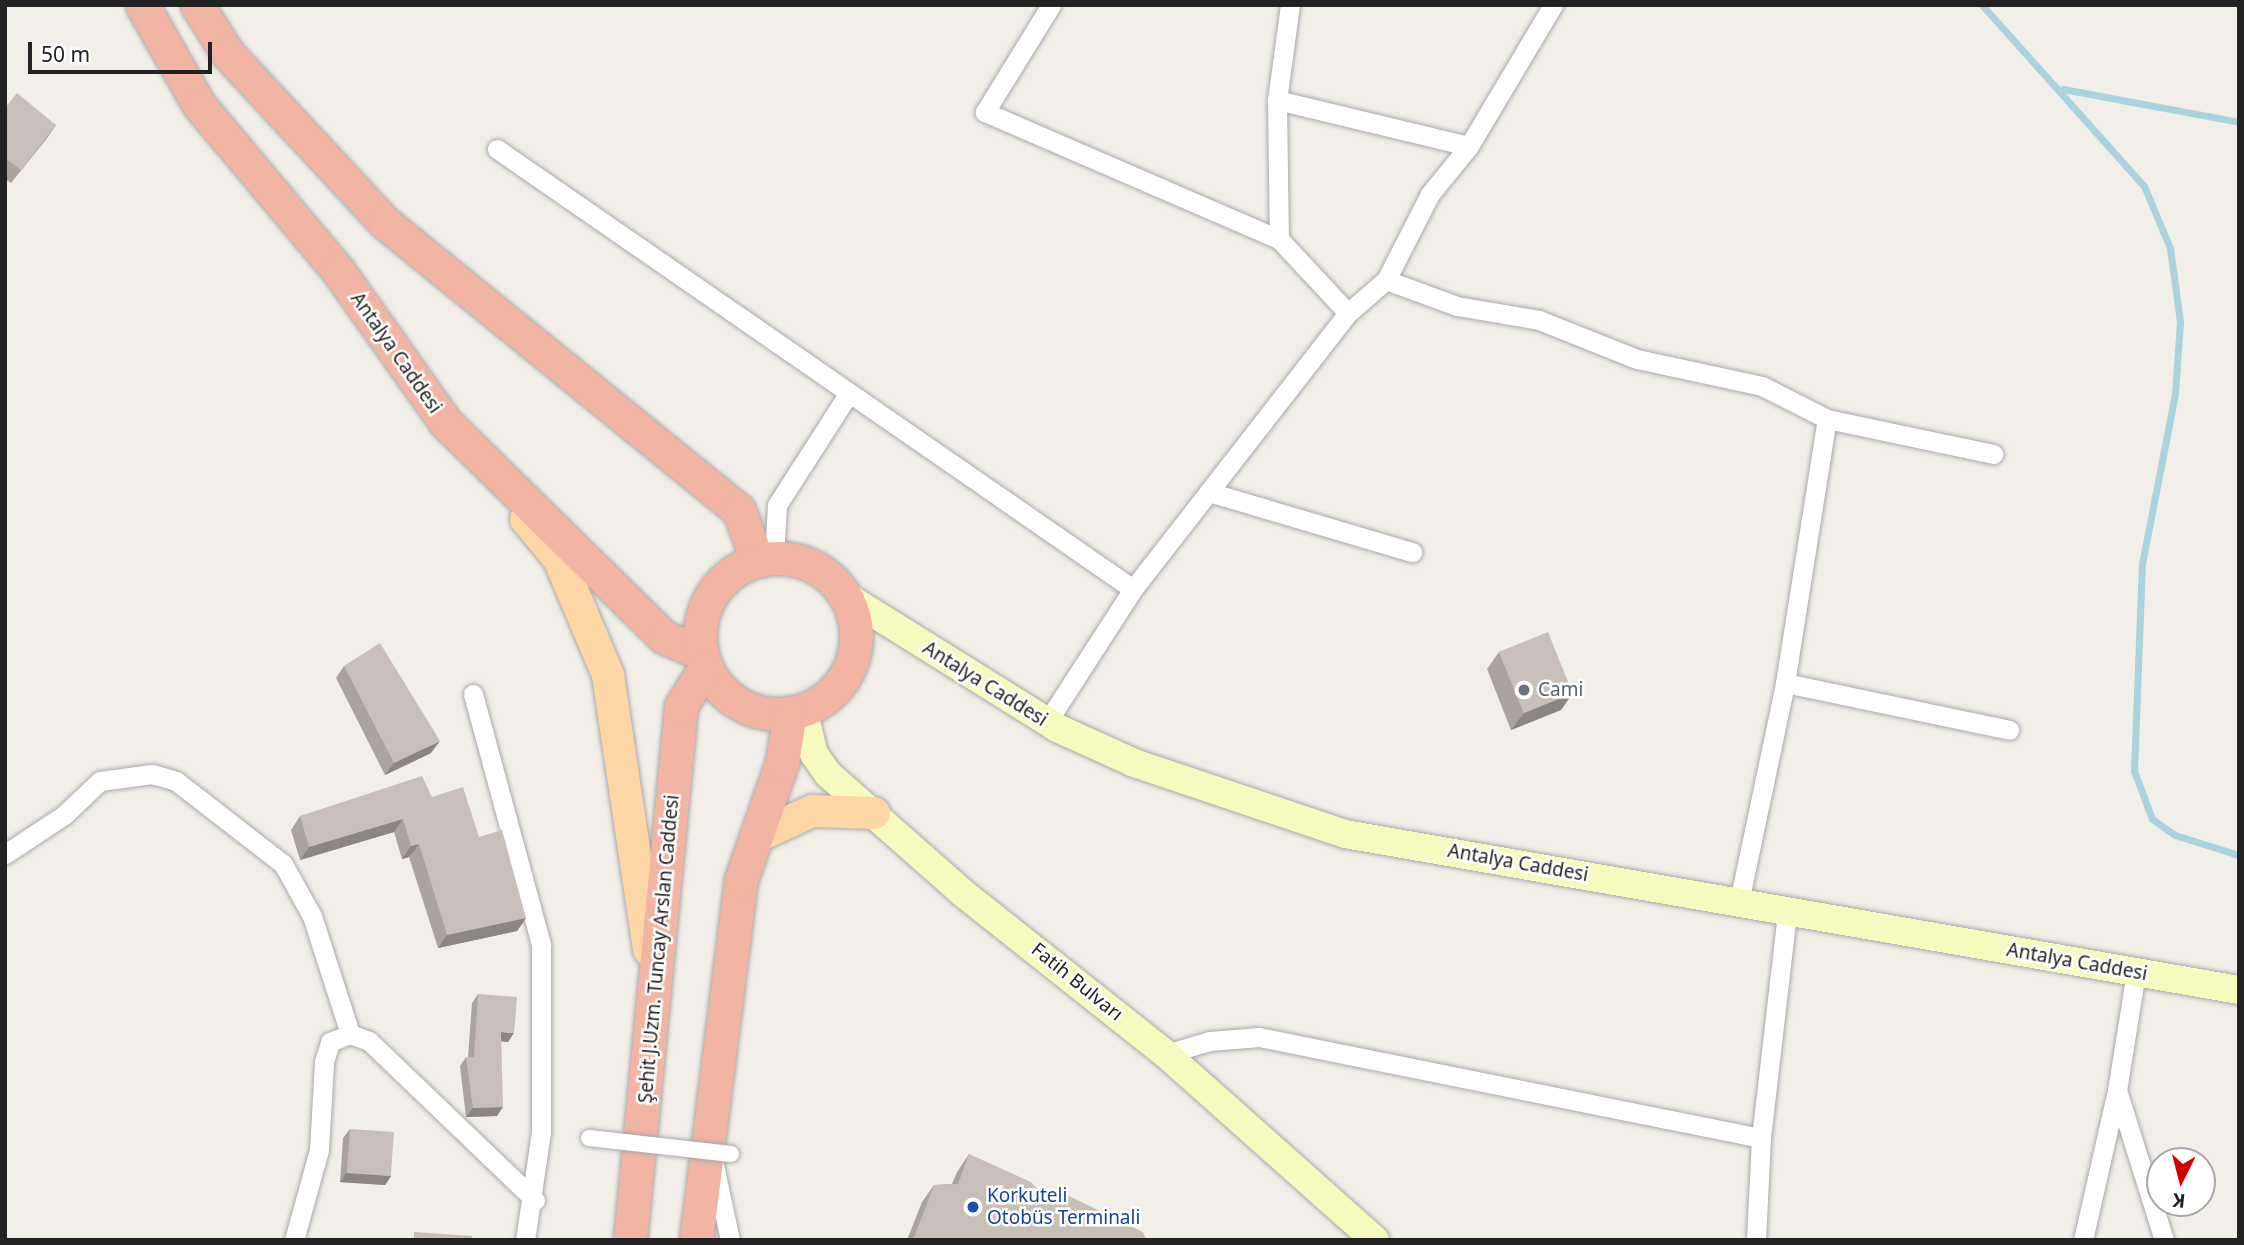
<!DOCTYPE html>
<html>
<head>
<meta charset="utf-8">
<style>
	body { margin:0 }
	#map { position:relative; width:2244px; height:1245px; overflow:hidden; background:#f2efe9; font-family:"Noto Sans",sans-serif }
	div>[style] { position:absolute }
	.stream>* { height:7px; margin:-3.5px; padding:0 3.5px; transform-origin:3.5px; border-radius:3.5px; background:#aad3df }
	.roads { filter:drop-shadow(0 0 2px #a9a9a9) drop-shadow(0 0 2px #a9a9a9) }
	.minor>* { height:19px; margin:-9.5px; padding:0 9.5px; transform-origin:9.5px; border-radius:9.5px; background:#fff }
	.secondary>* { height:28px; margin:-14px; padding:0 14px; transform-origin:14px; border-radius:14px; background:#f7fabf }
	.primary>* { height:32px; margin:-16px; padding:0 16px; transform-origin:16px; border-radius:16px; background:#fcd6a4 }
	.trunk>* { height:33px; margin:-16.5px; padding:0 16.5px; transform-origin:16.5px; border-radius:16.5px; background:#f2b4a3 }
	.trunk>.ring { margin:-16.5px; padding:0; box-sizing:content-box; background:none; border:33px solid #f2b4a3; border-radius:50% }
	.bridges { filter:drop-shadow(0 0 2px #a9a9a9) drop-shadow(0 0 2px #a9a9a9) }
	.pedestrian-bridge>* { height:16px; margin:-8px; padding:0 8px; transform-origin:8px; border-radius:8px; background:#fff }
	.wall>* { inset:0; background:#aba49e }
	.shaded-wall>* { inset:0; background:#8b8681 }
	.building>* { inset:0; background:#c7bfb8; transform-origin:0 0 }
	.dots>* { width:19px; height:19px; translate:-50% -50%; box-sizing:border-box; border:4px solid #fff; border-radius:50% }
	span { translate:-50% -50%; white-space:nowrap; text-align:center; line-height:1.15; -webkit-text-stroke:5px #fff; paint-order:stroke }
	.street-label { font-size:19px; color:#222 }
	.worship-label { font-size:19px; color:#5b616d }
	.left { translate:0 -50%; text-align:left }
	.transit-label { font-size:19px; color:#164399 }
	.frame { position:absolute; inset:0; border:7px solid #222; pointer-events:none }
	.north { position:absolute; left:2146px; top:1147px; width:70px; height:70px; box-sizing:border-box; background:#fff; border:2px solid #a7a7a7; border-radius:50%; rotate:186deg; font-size:19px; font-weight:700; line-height:28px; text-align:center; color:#222 }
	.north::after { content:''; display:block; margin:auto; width:24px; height:32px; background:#d40000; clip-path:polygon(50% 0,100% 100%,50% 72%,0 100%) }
	.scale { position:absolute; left:28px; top:42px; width:184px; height:32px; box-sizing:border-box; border:4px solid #222; border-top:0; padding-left:9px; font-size:21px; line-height:24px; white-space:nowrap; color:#222; -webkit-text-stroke:5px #fff; paint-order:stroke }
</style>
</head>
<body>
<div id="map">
	<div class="stream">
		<i style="left:1982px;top:5px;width:243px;rotate:48.2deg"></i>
		<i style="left:2144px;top:186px;width:67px;rotate:67.2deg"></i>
		<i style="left:2170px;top:248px;width:75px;rotate:82.3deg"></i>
		<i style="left:2180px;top:322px;width:72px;rotate:94deg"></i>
		<i style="left:2175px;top:394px;width:172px;rotate:101deg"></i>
		<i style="left:2142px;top:563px;width:208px;rotate:92.2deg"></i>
		<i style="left:2134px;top:771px;width:51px;rotate:69.4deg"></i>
		<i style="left:2152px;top:819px;width:28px;rotate:35deg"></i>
		<i style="left:2175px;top:835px;width:67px;rotate:17.4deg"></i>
		<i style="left:2063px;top:89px;width:179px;rotate:10.6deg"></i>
	</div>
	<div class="roads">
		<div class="minor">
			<i style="left:1051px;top:5px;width:126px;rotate:121.7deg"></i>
			<i style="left:985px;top:112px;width:320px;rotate:23.4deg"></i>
			<i style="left:1290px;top:5px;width:96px;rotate:97.8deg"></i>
			<i style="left:1277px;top:100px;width:139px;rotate:89.2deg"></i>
			<i style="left:1279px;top:239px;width:101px;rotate:47deg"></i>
			<i style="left:1277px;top:100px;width:197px;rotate:13.5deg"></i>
			<i style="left:497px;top:149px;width:773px;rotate:34.68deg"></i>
			<i style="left:1386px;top:280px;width:76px;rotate:20.1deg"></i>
			<i style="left:1457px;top:306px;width:83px;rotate:9.7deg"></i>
			<i style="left:1539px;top:320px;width:105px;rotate:21.7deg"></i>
			<i style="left:1637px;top:359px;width:128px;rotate:12.2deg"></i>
			<i style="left:1762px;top:386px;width:73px;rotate:26.9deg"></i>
			<i style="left:1827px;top:419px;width:170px;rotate:11.9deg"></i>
			<i style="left:1209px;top:492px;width:212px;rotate:16.5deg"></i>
			<i style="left:774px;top:557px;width:52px;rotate:-86.7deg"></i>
			<i style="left:777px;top:505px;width:133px;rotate:-57.3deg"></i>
			<i style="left:1785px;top:683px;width:229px;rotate:11.8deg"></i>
			<i style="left:473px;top:694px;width:260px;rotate:74.8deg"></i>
			<i style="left:541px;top:945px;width:187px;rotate:90deg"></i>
			<i style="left:541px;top:1132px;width:109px;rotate:98.4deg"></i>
			<i style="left:1047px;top:722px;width:158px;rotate:-57.1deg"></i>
			<i style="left:1133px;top:589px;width:350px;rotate:-52.1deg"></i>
			<i style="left:1348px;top:313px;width:50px;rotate:-41deg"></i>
			<i style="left:1386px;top:280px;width:97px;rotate:-62.9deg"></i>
			<i style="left:1430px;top:194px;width:62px;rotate:-50.9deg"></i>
			<i style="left:1469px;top:146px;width:164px;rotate:-59.2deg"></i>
			<i style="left:5px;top:854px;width:71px;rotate:-33.5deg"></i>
			<i style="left:64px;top:815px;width:50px;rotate:-43.4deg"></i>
			<i style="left:100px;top:781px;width:52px;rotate:-7.7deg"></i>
			<i style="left:152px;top:774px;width:25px;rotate:16deg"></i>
			<i style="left:176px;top:781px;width:135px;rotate:37.8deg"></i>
			<i style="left:283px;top:864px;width:60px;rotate:60.9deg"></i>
			<i style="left:312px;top:916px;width:124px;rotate:72.1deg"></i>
			<i style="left:1739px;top:902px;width:224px;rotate:-78.1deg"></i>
			<i style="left:1785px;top:683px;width:267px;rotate:-81deg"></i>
			<i style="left:2136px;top:972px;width:120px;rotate:99.1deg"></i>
			<i style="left:2117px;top:1090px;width:157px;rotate:72.6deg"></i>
			<i style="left:1166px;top:1054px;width:46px;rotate:-16.5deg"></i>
			<i style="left:1210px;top:1041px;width:49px;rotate:-4.7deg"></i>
			<i style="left:1259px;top:1037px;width:512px;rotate:11.38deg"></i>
			<i style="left:1761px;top:1138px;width:226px;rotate:-83.4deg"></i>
			<i style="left:714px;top:1165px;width:77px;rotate:78deg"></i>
			<i style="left:294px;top:1240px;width:93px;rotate:-74.5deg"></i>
			<i style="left:319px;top:1150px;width:88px;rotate:-86.7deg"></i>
			<i style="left:324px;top:1062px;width:21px;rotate:-73deg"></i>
			<i style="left:330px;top:1042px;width:22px;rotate:-22deg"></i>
			<i style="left:350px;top:1034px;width:20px;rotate:20deg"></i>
			<i style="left:369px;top:1041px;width:230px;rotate:43.8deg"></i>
			<i style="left:1756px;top:1240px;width:102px;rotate:-87.2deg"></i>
			<i style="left:2083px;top:1240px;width:149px;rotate:-77.2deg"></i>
		</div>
		<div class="secondary">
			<i style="left:846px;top:596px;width:249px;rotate:32deg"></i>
			<i style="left:1057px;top:728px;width:85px;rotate:24.4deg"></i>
			<i style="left:1134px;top:763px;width:223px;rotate:18.6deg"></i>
			<i style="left:1345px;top:834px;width:908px;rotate:9.9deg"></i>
			<i style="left:803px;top:710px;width:45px;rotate:76deg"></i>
			<i style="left:814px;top:754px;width:24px;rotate:55deg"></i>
			<i style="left:828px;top:774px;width:181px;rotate:41.4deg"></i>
			<i style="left:964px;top:894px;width:258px;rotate:38.4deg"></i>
			<i style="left:1166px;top:1054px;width:280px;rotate:41.7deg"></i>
		</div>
		<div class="primary">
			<i style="left:526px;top:519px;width:52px;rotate:50.5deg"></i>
			<i style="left:559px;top:559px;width:126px;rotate:67.1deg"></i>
			<i style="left:608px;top:675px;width:278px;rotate:81.5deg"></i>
			<i style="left:756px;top:837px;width:62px;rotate:-24.9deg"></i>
			<i style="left:812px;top:811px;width:62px;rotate:1.8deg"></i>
		</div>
		<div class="trunk">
			<i style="left:142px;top:5px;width:115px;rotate:60.3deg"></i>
			<i style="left:199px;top:105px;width:218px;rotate:50deg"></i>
			<i style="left:339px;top:272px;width:185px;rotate:54.7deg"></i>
			<i style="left:446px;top:423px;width:305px;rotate:44.5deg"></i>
			<i style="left:664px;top:637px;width:40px;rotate:23.4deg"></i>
			<i style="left:197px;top:5px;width:58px;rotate:57.7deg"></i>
			<i style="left:228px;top:54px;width:229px;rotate:47.1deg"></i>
			<i style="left:384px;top:222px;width:457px;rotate:39.1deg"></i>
			<i style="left:739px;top:510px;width:53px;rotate:70.2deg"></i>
			<i class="ring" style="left:700px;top:558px;width:123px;height:123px"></i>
			<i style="left:630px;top:1240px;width:536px;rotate:-84.54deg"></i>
			<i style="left:681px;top:706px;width:47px;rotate:-58deg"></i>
			<i style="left:696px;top:1240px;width:363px;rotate:-82.9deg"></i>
			<i style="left:741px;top:880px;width:125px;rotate:-70.8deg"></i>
			<i style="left:782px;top:762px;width:50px;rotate:-80.7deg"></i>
		</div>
	</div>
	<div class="bridges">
		<div class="pedestrian-bridge">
			<i style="left:589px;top:1138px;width:143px;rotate:6.4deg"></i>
		</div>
	</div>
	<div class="wall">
		<i style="clip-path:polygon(5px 108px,56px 125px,11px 183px,5px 179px)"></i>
		<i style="clip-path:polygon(1499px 652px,1573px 693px,1561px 710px,1511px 730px,1487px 669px)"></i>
		<i style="clip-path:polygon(344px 666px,431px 753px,385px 775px,336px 678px)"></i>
		<i style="clip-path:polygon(432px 797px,479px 837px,526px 918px,517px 931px,438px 948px,409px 857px,402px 859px,394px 832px,300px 860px,291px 830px,300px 816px)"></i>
		<i style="clip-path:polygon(478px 994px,508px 1042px,501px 1041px,497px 1116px,466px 1117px,460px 1066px,466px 1057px,468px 1057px,472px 1003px)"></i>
		<i style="clip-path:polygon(350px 1129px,391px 1176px,385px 1185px,340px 1182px,343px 1138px)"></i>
		<i style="clip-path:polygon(969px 1154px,1050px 1203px,1146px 1240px,907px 1240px,922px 1202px,934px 1185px,952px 1184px,957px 1172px)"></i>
	</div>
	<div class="shaded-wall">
		<i style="clip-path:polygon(56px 125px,47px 138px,11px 183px,21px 170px)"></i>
		<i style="clip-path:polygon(1573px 693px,1561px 710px,1511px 730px,1524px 713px)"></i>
		<i style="clip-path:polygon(440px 741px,431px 753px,385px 775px,394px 763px)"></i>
		<i style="clip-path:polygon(403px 819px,394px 832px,300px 860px,309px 847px)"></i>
		<i style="clip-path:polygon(419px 844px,409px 857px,402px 859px,411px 846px)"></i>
		<i style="clip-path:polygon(526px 918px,517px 931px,438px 948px,447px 935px)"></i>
		<i style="clip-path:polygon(501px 1032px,514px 1033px,508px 1042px,494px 1041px)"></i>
		<i style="clip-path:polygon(503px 1107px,497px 1116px,466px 1117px,473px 1108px)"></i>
		<i style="clip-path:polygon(346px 1173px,391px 1176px,385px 1185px,340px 1182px)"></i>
	</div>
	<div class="building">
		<i style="clip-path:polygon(17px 93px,56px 125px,21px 170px,5px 158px,5px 108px)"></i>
		<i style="left:1548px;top:632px;width:66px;height:53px;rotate:68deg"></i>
		<i style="clip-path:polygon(380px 643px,440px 741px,394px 763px,344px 666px)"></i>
		<i style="clip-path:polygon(422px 776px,432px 797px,463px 787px,479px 837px,502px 830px,526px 918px,447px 935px,419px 844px,411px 846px,403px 819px,309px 847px,300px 816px)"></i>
		<i style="clip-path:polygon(478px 994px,517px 997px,514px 1033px,501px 1032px,503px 1107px,473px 1108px,466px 1057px,474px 1057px)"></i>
		<i style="left:350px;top:1129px;width:44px;height:44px;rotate:4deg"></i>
		<i style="clip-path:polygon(969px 1154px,1031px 1182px,1050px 1203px,1067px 1195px,1143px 1232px,1146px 1240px,913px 1240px,934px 1185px,958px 1184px)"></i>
		<i style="clip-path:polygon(414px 1232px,472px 1236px,472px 1240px,414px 1240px)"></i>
	</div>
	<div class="dots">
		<i style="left:1524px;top:690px;background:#6b7280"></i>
		<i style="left:973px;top:1207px;background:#1a4fb4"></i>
	</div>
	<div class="street-label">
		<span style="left:396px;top:353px;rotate:55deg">Antalya Caddesi</span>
		<span style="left:985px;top:684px;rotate:32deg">Antalya Caddesi</span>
		<span style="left:1518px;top:863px;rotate:10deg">Antalya Caddesi</span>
		<span style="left:659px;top:949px;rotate:-85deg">Şehit J.Uzm. Tuncay Arslan Caddesi</span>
		<span style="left:2077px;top:962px;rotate:10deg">Antalya Caddesi</span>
		<span style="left:1077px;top:982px;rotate:39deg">Fatih Bulvarı</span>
	</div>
	<div class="worship-label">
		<span class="left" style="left:1538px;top:690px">Cami</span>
	</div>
	<div class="transit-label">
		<span class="left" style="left:987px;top:1207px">Korkuteli<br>Otobüs Terminali</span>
	</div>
	<div class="frame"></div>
	<div class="north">K</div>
	<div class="scale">50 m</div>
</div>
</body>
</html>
